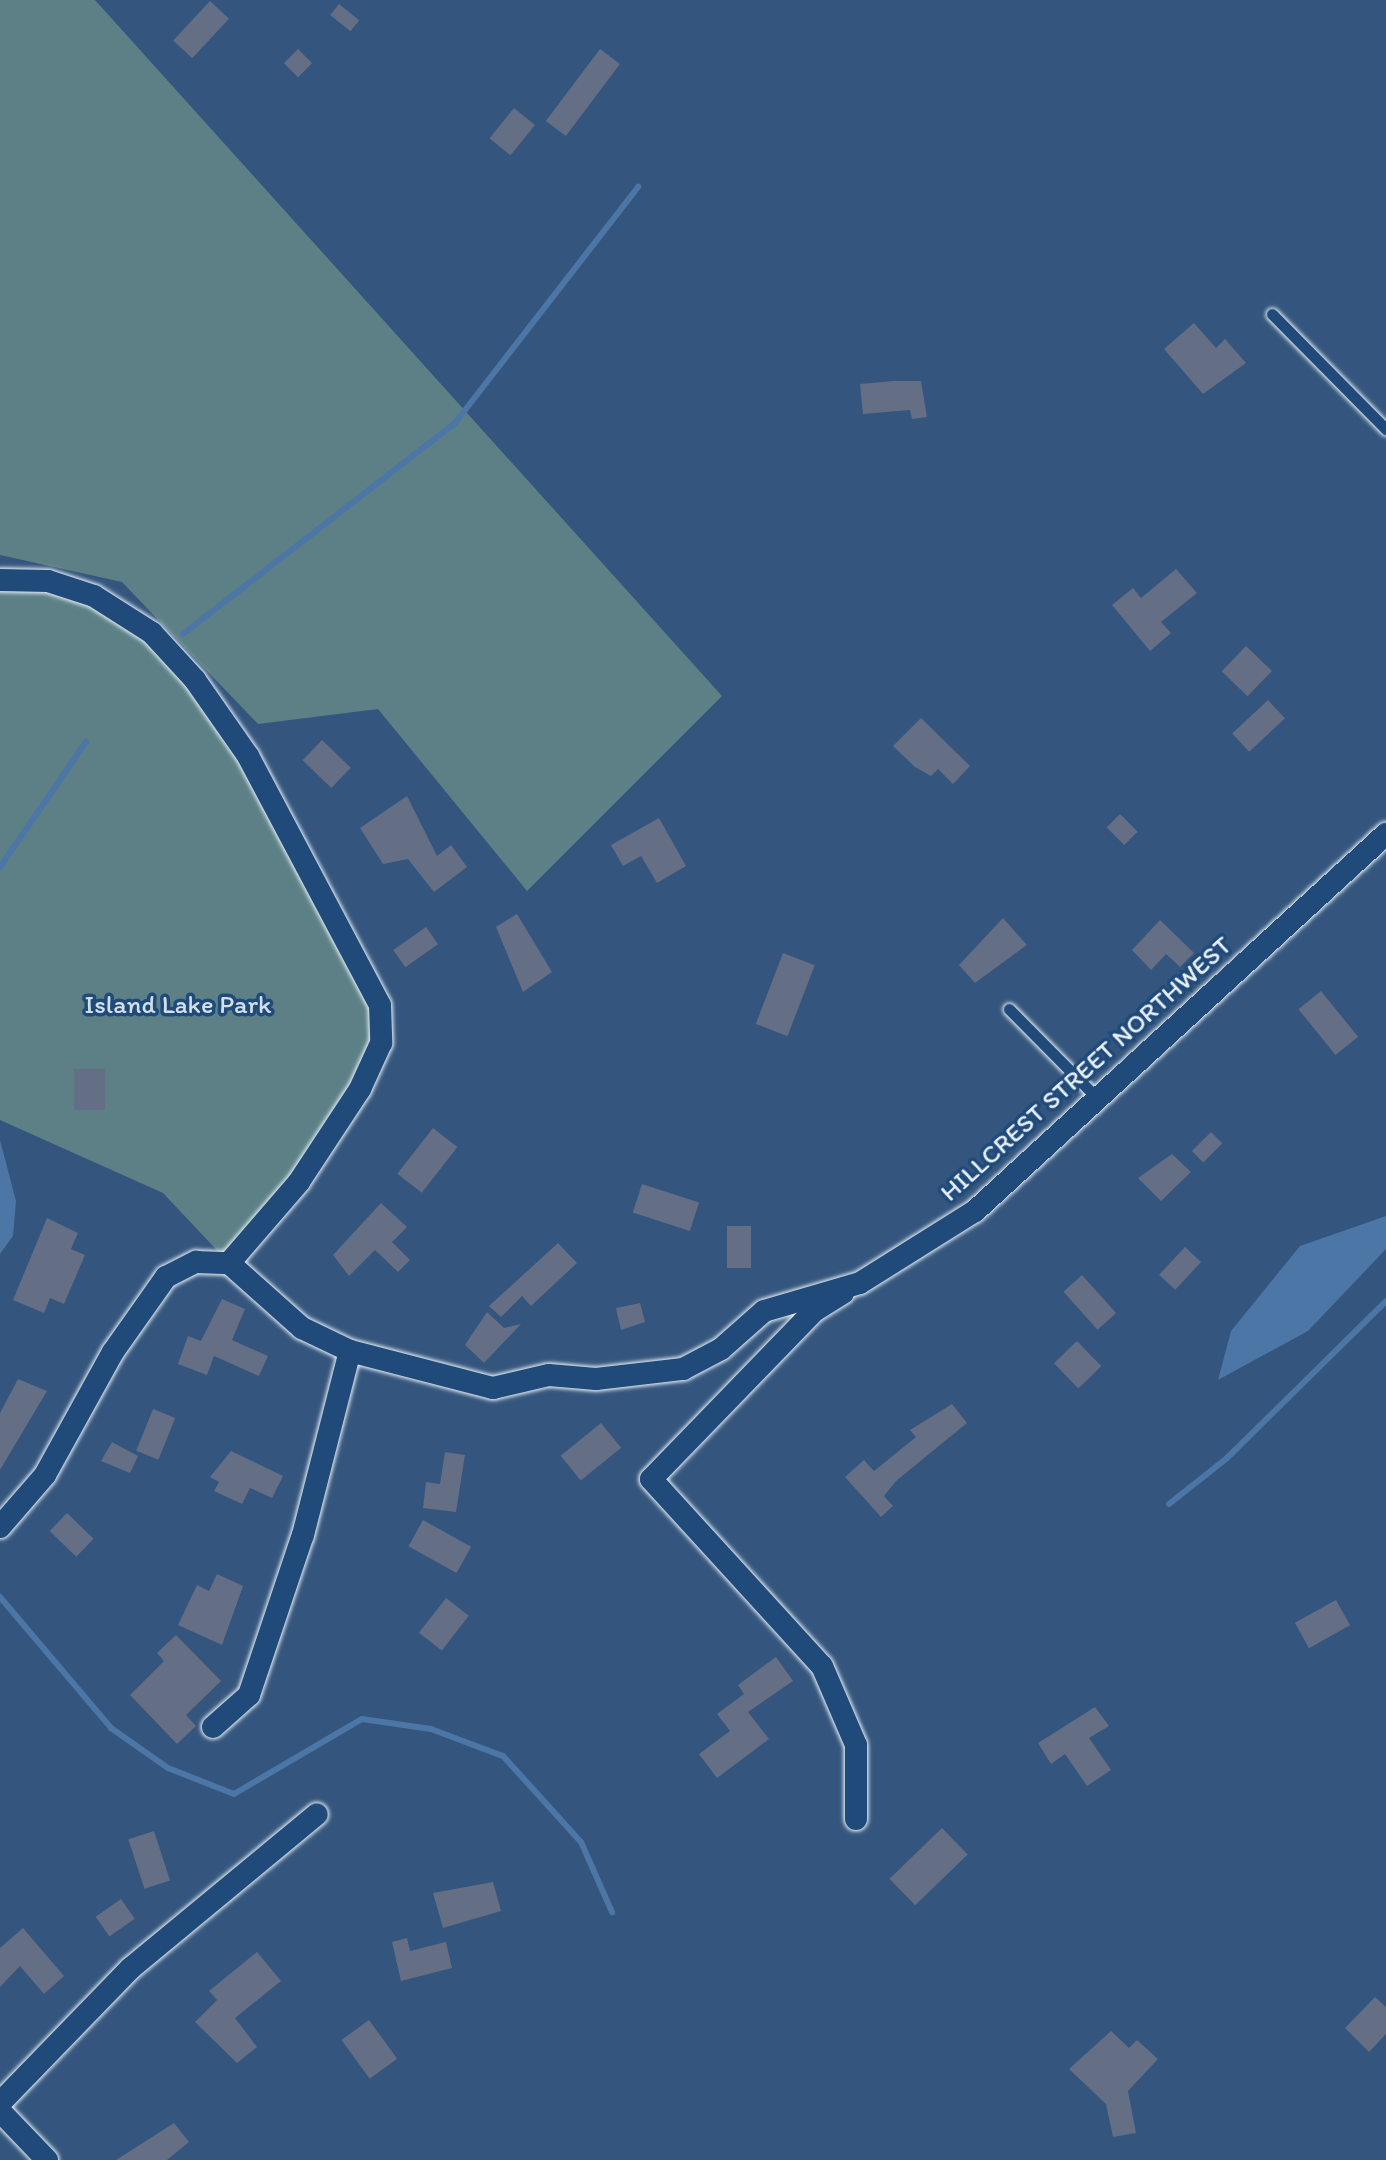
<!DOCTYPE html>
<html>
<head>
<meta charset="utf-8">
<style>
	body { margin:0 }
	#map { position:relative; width:1386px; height:2160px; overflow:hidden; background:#34557d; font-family:Itim,sans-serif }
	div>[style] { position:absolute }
	.green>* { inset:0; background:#5c8086 }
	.water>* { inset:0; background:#4b76a5 }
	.stream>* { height:6px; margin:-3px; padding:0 3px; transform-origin:3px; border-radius:3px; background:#4b76a5 }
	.building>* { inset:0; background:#646e85; transform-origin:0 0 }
	.roads { filter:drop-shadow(0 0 2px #e8f1f8) drop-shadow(0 0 2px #e8f1f8) }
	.lane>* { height:11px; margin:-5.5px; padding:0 5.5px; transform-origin:5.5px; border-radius:5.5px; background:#1f4a7a }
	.street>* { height:22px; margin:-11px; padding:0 11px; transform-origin:11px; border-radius:11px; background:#1f4a7a }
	span { translate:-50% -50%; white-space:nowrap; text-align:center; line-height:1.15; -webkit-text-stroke:7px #1f4a7a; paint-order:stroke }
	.park-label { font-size:26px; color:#d3e0e7 }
	.street-label { font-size:26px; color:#e8f1f8 }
</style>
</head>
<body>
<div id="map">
	<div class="green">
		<i style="clip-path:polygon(0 0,95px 0,722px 696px,527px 891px,378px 709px,258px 724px,122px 582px,0 555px)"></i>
		<i style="clip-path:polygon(0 580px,94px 596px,195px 680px,380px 1005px,376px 1057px,229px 1263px,163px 1193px,0 1120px)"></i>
	</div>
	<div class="water">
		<i style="clip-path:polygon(0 1140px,16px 1201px,13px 1236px,0 1254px)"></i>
		<i style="clip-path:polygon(1386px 1216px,1386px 1249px,1308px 1331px,1218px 1380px,1231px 1331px,1300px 1246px)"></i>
	</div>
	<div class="stream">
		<i style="left:183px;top:634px;width:344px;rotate:-37.8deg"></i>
		<i style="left:455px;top:423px;width:299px;rotate:-52.2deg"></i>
		<i style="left:0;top:867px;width:152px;rotate:-55.5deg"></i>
		<i style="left:1169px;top:1504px;width:74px;rotate:-38.4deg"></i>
		<i style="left:1227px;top:1458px;width:223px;rotate:-44.6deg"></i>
		<i style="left:0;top:1597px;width:172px;rotate:49.7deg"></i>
		<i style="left:111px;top:1728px;width:70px;rotate:35.1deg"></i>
		<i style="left:168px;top:1768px;width:71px;rotate:21.5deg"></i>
		<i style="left:234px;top:1794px;width:148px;rotate:-30.4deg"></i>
		<i style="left:362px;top:1719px;width:70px;rotate:8.2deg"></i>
		<i style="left:431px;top:1729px;width:77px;rotate:20.6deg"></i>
		<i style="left:503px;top:1756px;width:116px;rotate:47.8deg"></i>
		<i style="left:581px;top:1842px;width:77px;rotate:66.1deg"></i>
	</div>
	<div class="building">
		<i style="left:210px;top:1px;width:26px;height:54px;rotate:43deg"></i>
		<i style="left:339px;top:4px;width:26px;height:14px;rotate:39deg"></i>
		<i style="left:298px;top:49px;width:20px;height:20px;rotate:45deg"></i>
		<i style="left:600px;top:49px;width:25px;height:90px;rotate:37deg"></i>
		<i style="left:514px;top:108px;width:27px;height:39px;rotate:39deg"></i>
		<i style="clip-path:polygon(1194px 323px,1216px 348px,1225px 339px,1246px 363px,1203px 394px,1164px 349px)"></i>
		<i style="clip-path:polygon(893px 381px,921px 381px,927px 417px,912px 419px,910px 410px,863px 414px,860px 384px)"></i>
		<i style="clip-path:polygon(1176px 569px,1197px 593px,1161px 622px,1171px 633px,1150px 651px,1112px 605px,1133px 588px,1141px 598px)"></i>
		<i style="left:1246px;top:646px;width:36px;height:35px;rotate:44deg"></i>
		<i style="left:1268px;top:700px;width:25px;height:49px;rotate:47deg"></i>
		<i style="clip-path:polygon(921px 718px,970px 766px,953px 784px,938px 769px,931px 776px,915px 767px,893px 746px)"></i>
		<i style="left:322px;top:740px;width:40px;height:28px;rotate:44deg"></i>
		<i style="clip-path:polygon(407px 796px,437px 856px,451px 845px,467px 867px,434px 892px,408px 859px,383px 864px,360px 828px)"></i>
		<i style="left:1120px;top:814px;width:25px;height:19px;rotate:45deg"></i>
		<i style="clip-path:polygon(659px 818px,686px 866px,657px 883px,641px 856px,623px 866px,611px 845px)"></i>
		<i style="clip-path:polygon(517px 914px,552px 972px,523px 992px,496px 927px)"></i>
		<i style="clip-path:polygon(1003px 918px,1027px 945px,975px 983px,959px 965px)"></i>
		<i style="clip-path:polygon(1160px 920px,1194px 953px,1180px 967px,1166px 954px,1151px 970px,1132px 950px)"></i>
		<i style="left:426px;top:927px;width:21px;height:40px;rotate:55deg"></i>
		<i style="left:783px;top:953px;width:34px;height:76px;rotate:21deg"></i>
		<i style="left:1321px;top:991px;width:59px;height:29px;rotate:51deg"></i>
		<i style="left:74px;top:1069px;width:31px;height:41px"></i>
		<i style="left:433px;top:1128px;width:31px;height:58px;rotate:38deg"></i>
		<i style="left:1211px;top:1132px;width:16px;height:27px;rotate:45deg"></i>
		<i style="clip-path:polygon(1172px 1154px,1191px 1172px,1161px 1201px,1138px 1178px)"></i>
		<i style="left:642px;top:1184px;width:60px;height:30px;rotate:18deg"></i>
		<i style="clip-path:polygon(381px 1203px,407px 1227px,392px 1242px,410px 1260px,398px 1272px,375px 1250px,349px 1276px,333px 1255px)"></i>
		<i style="clip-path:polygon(47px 1218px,78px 1233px,71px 1249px,85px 1255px,64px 1304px,50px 1298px,44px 1313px,13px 1300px)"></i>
		<i style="left:727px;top:1226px;width:24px;height:42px"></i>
		<i style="clip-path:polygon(558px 1243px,577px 1263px,531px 1306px,522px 1296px,501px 1317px,489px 1306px)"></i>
		<i style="left:1185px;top:1247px;width:22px;height:38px;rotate:43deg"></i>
		<i style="left:1082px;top:1275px;width:51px;height:25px;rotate:48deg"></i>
		<i style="clip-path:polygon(222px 1299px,245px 1309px,232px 1340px,268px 1356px,259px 1376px,214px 1356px,207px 1375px,178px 1364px,188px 1336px,201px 1341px)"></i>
		<i style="clip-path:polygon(640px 1303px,645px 1322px,621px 1330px,616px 1308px)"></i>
		<i style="clip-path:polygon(487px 1312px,504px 1328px,521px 1324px,484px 1363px,465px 1345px)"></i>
		<i style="left:1077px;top:1341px;width:35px;height:32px;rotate:46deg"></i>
		<i style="clip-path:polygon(18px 1379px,47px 1391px,0 1470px,0 1413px)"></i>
		<i style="clip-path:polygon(952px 1404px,967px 1423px,896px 1481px,884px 1496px,893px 1506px,881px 1517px,845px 1477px,864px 1460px,874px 1471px,916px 1437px,910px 1430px)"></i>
		<i style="left:153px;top:1409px;width:24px;height:45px;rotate:22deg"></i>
		<i style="left:601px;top:1423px;width:32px;height:52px;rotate:51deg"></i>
		<i style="clip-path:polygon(112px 1442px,138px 1456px,130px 1473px,101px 1461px)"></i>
		<i style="clip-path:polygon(231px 1451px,283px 1476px,272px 1498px,250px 1488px,242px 1504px,214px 1491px,219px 1482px,210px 1477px)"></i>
		<i style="clip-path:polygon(445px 1452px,465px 1455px,456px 1512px,423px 1508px,426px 1482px,440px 1484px)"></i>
		<i style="left:67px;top:1513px;width:37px;height:25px;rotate:44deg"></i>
		<i style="left:423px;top:1520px;width:55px;height:30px;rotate:29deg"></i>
		<i style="clip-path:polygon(217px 1574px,243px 1586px,222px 1645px,178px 1625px,197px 1585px,209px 1591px)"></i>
		<i style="left:446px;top:1598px;width:29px;height:44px;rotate:38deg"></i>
		<i style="left:1336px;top:1600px;width:29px;height:47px;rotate:61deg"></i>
		<i style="clip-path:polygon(176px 1635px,221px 1681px,186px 1715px,196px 1726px,177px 1744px,130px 1695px,164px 1661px,157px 1653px)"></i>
		<i style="clip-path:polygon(776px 1657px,793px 1681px,748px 1712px,769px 1739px,717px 1778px,699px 1754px,730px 1731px,717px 1714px,744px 1694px,738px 1685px)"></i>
		<i style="clip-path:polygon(1095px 1707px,1109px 1726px,1089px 1738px,1111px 1770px,1087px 1786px,1065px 1754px,1051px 1764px,1038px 1743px)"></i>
		<i style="left:942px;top:1828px;width:37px;height:73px;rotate:46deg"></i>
		<i style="left:154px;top:1831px;width:52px;height:27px;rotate:72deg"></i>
		<i style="clip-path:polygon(493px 1882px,501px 1911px,443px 1928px,433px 1893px)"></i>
		<i style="left:121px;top:1899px;width:24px;height:31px;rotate:55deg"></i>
		<i style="clip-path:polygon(23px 1928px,64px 1976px,44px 1994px,20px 1966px,0 1987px,0 1948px)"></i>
		<i style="clip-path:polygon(407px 1938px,410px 1951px,446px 1942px,452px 1968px,401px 1981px,392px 1942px)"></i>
		<i style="clip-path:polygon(257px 1952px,281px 1981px,235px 2018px,257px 2047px,237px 2063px,195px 2022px,217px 2000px,209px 1991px)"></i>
		<i style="clip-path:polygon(1375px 1997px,1386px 2007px,1386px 2034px,1369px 2052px,1345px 2028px)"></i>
		<i style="left:369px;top:2020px;width:48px;height:34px;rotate:54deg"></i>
		<i style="clip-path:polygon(1111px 2031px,1129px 2048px,1137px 2040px,1158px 2059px,1128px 2091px,1136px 2133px,1113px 2137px,1106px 2104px,1069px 2069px)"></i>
		<i style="clip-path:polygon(174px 2123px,189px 2142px,167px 2160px,116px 2160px)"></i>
	</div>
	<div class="roads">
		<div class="lane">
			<i style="left:1272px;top:314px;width:162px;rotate:45.3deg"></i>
			<i style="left:1009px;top:1009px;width:128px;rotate:45.3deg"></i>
		</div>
		<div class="street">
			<i style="left:0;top:580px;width:48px;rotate:1.2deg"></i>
			<i style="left:48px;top:581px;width:48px;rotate:18.1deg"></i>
			<i style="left:94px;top:596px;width:69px;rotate:32.5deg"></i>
			<i style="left:152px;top:633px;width:64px;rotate:47.5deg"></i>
			<i style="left:195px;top:680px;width:93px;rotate:55.1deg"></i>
			<i style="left:248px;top:756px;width:282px;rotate:62.1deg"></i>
			<i style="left:380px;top:1005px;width:38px;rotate:88deg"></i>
			<i style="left:381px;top:1043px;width:51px;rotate:114.5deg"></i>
			<i style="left:360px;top:1089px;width:111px;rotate:123.3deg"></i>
			<i style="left:299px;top:1182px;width:107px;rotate:130.8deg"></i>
			<i style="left:229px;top:1263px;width:98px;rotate:41.7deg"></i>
			<i style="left:302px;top:1328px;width:53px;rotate:25.6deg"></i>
			<i style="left:350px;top:1351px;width:148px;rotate:14.5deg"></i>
			<i style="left:493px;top:1388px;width:57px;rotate:-13.1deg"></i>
			<i style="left:549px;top:1375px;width:47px;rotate:4.9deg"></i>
			<i style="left:596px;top:1379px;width:88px;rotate:-6.6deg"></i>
			<i style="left:683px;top:1369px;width:43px;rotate:-27.8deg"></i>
			<i style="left:721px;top:1349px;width:57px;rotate:-41.5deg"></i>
			<i style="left:764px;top:1311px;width:100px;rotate:-16.3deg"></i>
			<i style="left:860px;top:1283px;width:136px;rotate:-32.1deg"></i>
			<i style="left:975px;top:1211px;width:558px;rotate:-42.53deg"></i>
			<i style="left:843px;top:1293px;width:34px;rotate:148deg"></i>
			<i style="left:814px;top:1311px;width:234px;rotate:134.1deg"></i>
			<i style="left:651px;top:1479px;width:253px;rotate:47.6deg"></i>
			<i style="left:822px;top:1666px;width:86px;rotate:66.7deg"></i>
			<i style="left:856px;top:1745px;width:74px;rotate:90deg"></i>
			<i style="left:0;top:1527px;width:69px;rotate:-49.1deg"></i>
			<i style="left:45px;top:1475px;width:141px;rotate:-61.1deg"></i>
			<i style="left:113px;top:1352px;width:92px;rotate:-54.8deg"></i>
			<i style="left:166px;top:1277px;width:34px;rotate:-27deg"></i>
			<i style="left:196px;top:1262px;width:33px;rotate:2deg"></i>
			<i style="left:213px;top:1727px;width:48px;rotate:-41.6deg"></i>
			<i style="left:249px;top:1695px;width:169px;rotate:-71.4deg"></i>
			<i style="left:303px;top:1535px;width:190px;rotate:-75.7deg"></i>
			<i style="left:0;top:2103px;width:188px;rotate:-45.9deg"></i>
			<i style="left:131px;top:1968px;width:241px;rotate:-39.6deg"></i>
			<i style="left:0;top:2111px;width:68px;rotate:46.2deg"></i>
		</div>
	</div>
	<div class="park-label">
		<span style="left:178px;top:1005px">Island Lake Park</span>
	</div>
	<div class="street-label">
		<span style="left:1086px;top:1069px;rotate:-42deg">HILLCREST STREET NORTHWEST</span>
	</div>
</div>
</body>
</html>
